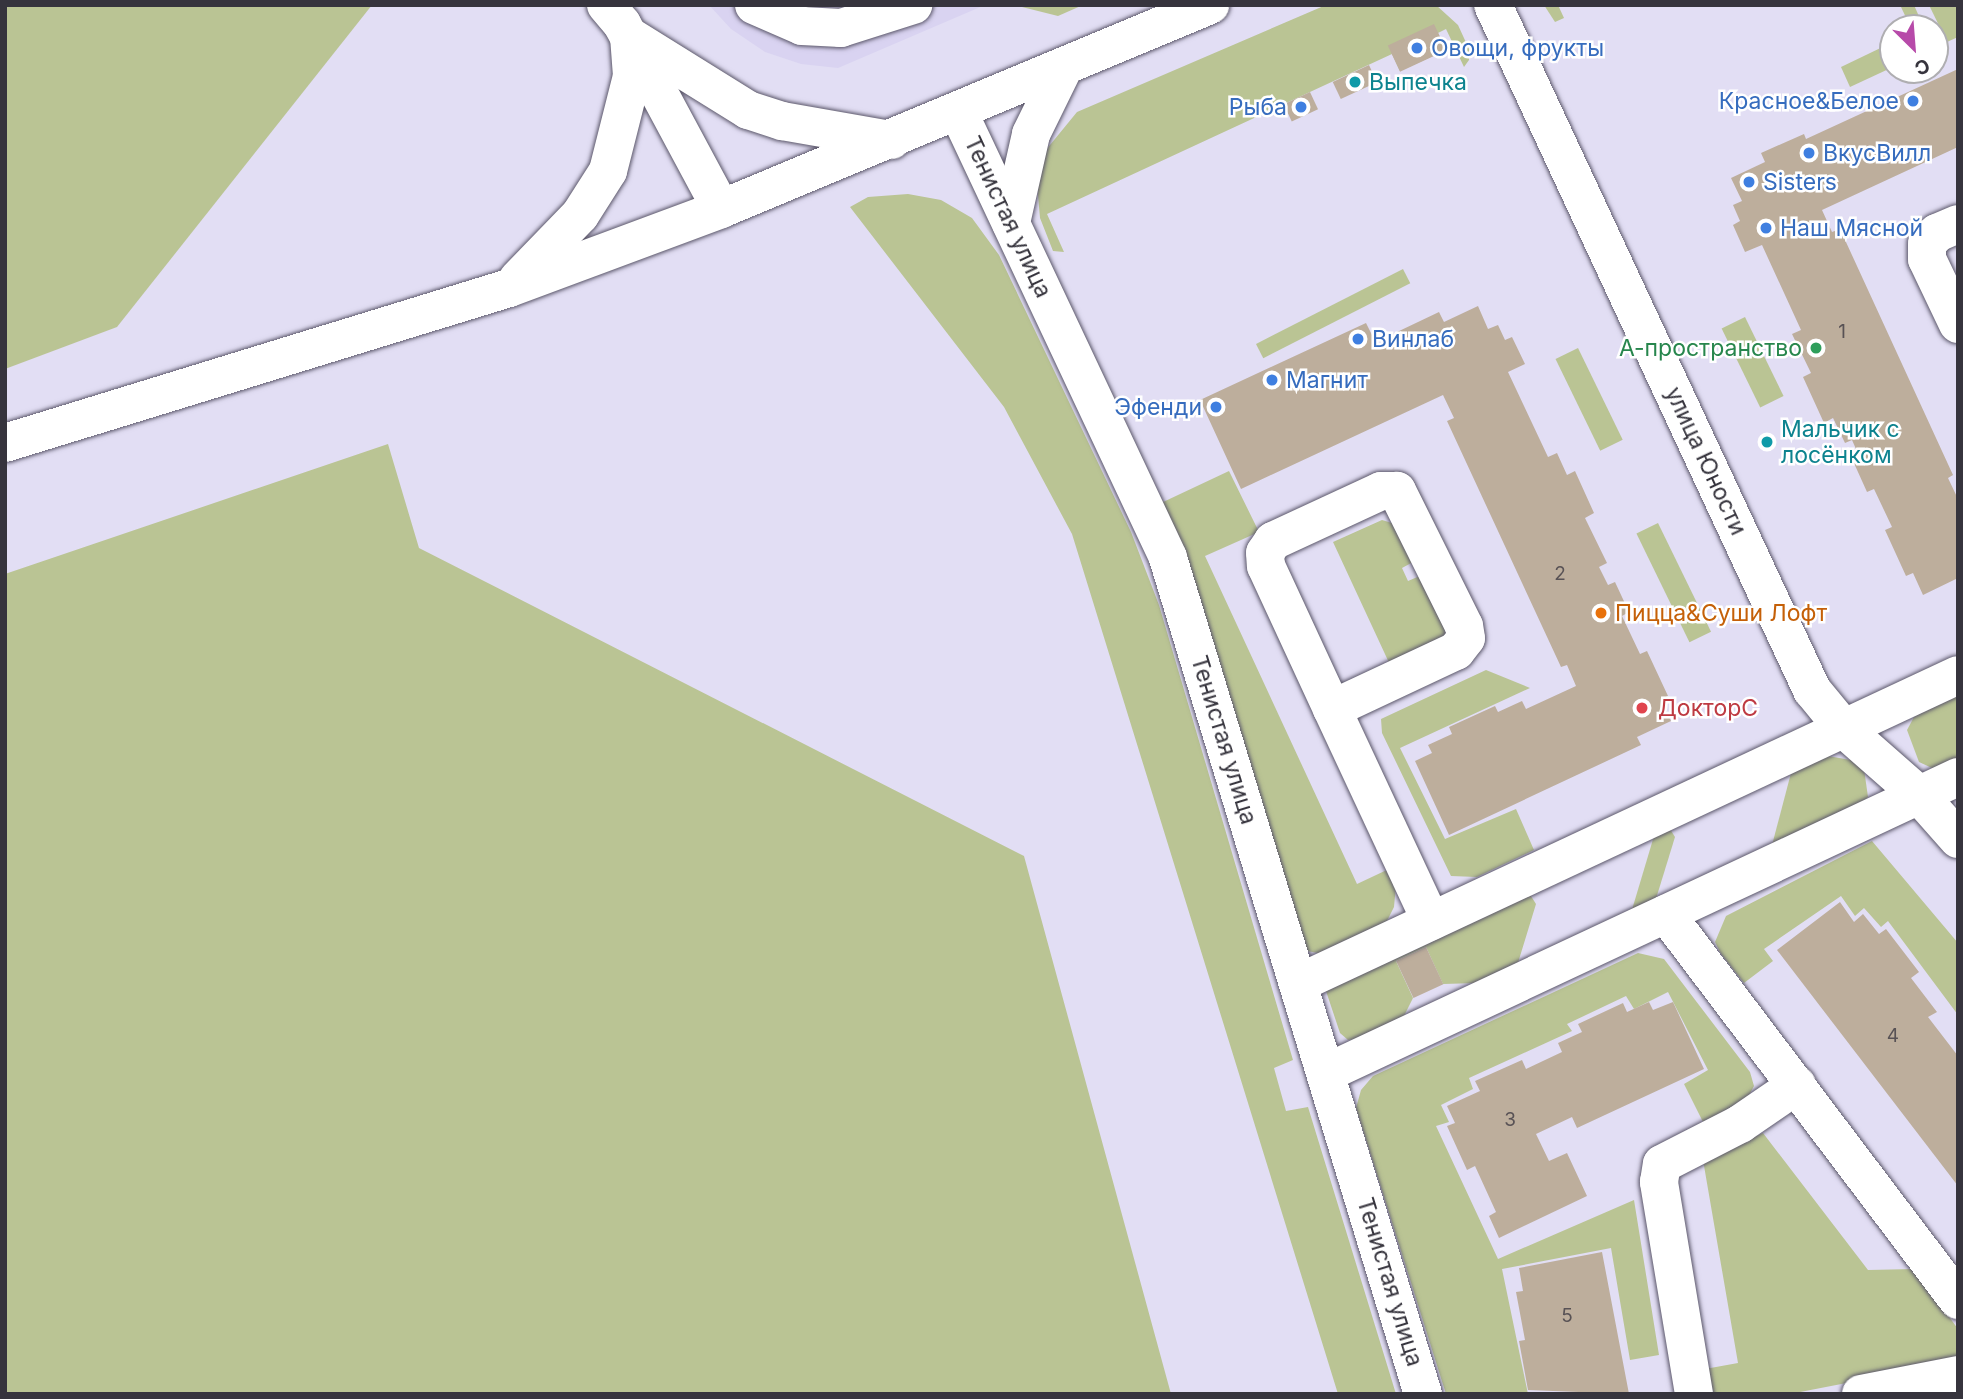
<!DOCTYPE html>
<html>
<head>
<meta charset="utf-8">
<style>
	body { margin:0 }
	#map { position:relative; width:1963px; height:1399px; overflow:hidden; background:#e2def4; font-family:Inter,sans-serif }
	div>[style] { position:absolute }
	.built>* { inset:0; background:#d9d3f1 }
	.green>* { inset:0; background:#bac494; transform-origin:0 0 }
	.building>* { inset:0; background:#bdae9c; transform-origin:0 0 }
	.roads { filter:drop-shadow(0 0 2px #5b576a) drop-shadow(0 0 2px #5b576a) }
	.minor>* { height:38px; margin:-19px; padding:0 19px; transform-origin:19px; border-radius:19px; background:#fff }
	.dots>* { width:19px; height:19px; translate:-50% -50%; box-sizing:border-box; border:4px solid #fff; border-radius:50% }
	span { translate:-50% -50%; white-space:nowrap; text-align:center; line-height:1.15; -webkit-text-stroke:5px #fff; paint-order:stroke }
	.number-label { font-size:19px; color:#585255 }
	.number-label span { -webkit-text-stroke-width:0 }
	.shop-label { font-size:23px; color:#366cbe }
	.left { translate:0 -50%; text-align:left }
	.right { translate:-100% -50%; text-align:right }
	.culture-label { font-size:23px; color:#0d838f }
	.street-label { font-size:23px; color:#36343d }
	.leisure-label { font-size:23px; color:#27864d }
	.food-label { font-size:23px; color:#c56008 }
	.health-label { font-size:23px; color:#be3a42 }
	.frame { position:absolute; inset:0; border:7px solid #36343d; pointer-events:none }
	.north { position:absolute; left:1879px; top:14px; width:70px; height:70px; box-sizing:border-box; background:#fff; border:2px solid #afaeb1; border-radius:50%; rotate:155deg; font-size:19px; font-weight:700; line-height:28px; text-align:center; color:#36343d }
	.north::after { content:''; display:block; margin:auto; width:24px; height:32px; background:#b74aa9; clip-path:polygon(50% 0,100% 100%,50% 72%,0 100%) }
</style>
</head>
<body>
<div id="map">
	<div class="built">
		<i style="clip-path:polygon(709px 5px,985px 5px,838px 68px,801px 64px,765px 52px,731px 29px)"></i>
	</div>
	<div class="green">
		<i style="clip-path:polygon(5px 5px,372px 5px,117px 327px,5px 369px)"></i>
		<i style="clip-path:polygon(1014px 5px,1083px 5px,1058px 16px)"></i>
		<i style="clip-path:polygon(1326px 5px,1436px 5px,1458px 25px,1469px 49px,1469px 60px,1464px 67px,1446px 29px,1438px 33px,1446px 50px,1400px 71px,1392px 54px,1047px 214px,1064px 252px,1053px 251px,1040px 218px,1037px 184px,1041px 156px,1077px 112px)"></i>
		<i style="clip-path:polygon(1544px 5px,1558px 5px,1564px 18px,1555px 22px)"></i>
		<i style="clip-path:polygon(1914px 5px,1924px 28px,1911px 28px,1901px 7px)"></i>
		<i style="clip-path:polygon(1929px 5px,1958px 5px,1958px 37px,1947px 42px)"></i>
		<i style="clip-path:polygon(1893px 42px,1893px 67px,1850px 87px,1841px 67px)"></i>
		<i style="clip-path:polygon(908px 194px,941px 200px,972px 218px,999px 255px,1131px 532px,1159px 605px,1293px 1060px,1274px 1068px,1286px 1111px,1308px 1107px,1396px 1394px,1338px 1394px,1072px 534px,1004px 407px,850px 207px,868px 197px)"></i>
		<i style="left:1403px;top:269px;width:16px;height:165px;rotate:63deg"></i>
		<i style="left:1745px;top:317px;width:88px;height:26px;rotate:64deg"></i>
		<i style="left:1578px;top:348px;width:102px;height:25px;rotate:64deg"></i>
		<i style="clip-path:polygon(388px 444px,419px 548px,1024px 856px,1171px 1394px,5px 1394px,5px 574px)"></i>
		<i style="clip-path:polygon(1229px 471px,1259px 532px,1205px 556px,1357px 884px,1391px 868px,1396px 885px,1394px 907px,1383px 929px,1323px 954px,1307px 951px,1161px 503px)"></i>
		<i style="clip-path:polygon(1382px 520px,1395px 524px,1415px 561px,1402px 568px,1408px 581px,1422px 575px,1446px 626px,1445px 641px,1391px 667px,1333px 542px)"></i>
		<i style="left:1658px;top:523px;width:121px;height:24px;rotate:64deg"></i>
		<i style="clip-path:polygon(1486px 670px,1530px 688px,1400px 748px,1445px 839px,1516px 809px,1534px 850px,1477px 877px,1451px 876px,1382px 733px,1381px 719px)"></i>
		<i style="clip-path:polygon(1958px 692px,1958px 766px,1932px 768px,1919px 762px,1907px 730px,1914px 717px)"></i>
		<i style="clip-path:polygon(1828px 756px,1856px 761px,1864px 769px,1868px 797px,1855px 810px,1771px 849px,1791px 773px)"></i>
		<i style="clip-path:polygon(1670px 829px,1675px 837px,1655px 902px,1631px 913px,1654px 836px)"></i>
		<i style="clip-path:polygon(1872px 841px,1958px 943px,1958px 1015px,1888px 921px,1881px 927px,1864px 908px,1855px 916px,1841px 896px,1764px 949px,1773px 961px,1744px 983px,1721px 954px,1715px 942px,1726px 916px)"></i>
		<i style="clip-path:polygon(1529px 893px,1536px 904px,1517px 966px,1478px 983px,1443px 984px,1426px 947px,1396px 961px,1413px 998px,1403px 1018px,1371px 1037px,1348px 1040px,1340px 1033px,1326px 991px)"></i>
		<i style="clip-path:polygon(1638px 953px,1664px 959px,1750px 1072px,1754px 1086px,1746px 1101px,1703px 1122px,1684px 1084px,1708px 1070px,1668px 992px,1634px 1009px,1626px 996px,1567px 1024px,1572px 1031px,1469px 1078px,1473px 1089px,1441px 1105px,1449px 1122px,1436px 1126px,1498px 1259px,1634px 1200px,1659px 1355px,1630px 1360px,1611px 1248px,1502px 1269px,1528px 1394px,1446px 1394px,1356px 1108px,1361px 1090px,1373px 1076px)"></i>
		<i style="clip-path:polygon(1763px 1133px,1868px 1270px,1914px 1269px,1958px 1329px,1958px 1355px,1949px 1363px,1790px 1394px,1714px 1394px,1705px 1369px,1738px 1363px,1703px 1160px)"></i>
	</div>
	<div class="building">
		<i style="left:1434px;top:24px;width:29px;height:51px;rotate:65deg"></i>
		<i style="left:1369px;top:65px;width:19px;height:40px;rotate:65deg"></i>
		<i style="clip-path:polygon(1958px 69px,1958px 147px,1822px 210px,1832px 232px,1840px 229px,1953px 475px,1948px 478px,1958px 499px,1958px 578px,1923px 595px,1913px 573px,1906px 576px,1885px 530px,1892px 527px,1874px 489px,1867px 492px,1853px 461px,1860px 458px,1852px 440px,1845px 443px,1833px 418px,1824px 423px,1803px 377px,1811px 373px,1792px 334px,1801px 330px,1762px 245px,1745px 252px,1733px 225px,1740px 221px,1733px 205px,1742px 201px,1731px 178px,1765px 162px,1761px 153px,1804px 134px,1806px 139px)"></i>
		<i style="left:1310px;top:92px;width:19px;height:29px;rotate:65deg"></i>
		<i style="clip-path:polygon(1478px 306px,1488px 329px,1498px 325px,1505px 340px,1512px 337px,1525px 364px,1508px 372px,1548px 457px,1557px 453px,1567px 475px,1575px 471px,1594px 513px,1585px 518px,1607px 563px,1599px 567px,1608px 585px,1615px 582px,1629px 612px,1622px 616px,1640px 654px,1647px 651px,1668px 696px,1661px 699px,1671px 721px,1637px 737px,1641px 745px,1449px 835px,1415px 761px,1432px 753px,1428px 745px,1452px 734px,1449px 727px,1495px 706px,1498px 712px,1522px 701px,1526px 709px,1576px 686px,1567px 665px,1561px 667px,1447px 421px,1454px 418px,1443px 395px,1241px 489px,1200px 400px,1366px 323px,1378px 347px,1400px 337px,1397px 332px,1439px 312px,1444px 322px)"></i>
		<i style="clip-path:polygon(1840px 902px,1854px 922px,1863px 914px,1879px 934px,1886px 929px,1919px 972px,1911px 978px,1937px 1012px,1928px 1017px,1958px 1056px,1958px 1186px,1777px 950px)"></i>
		<i style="left:1426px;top:947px;width:41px;height:33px;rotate:65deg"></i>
		<i style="clip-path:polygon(1649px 1002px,1653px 1010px,1673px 1002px,1704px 1069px,1577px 1128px,1572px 1117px,1536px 1134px,1549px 1161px,1567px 1153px,1587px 1196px,1499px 1238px,1489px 1216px,1496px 1212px,1475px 1166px,1467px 1170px,1447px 1126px,1455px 1123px,1447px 1106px,1480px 1091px,1475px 1081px,1522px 1060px,1526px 1069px,1562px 1052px,1558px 1043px,1582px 1032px,1578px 1024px,1623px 1003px,1627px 1012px)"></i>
		<i style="clip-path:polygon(1602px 1252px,1629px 1394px,1528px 1390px,1519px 1341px,1525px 1340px,1516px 1292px,1523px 1291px,1519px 1268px)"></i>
	</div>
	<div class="roads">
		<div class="minor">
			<i style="left:606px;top:5px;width:25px;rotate:50deg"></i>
			<i style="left:622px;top:24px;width:210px;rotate:61.8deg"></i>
			<i style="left:754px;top:5px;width:52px;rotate:23.6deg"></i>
			<i style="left:802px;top:26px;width:39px;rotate:3deg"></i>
			<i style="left:841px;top:28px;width:76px;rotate:-17.7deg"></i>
			<i style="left:1493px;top:5px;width:756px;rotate:65.03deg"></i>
			<i style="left:1812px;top:690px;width:50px;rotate:50.6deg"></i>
			<i style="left:1844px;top:729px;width:100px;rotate:41.3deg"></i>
			<i style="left:1919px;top:795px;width:59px;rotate:48.4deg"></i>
			<i style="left:629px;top:36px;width:140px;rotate:31.9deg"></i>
			<i style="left:748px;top:110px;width:36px;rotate:18deg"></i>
			<i style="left:782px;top:121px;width:111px;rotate:9.9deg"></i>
			<i style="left:958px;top:111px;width:494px;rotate:64.8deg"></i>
			<i style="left:1168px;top:558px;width:874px;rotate:73.04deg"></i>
			<i style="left:1011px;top:223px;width:91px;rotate:-77.3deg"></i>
			<i style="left:1031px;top:134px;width:75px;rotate:-63.8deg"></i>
			<i style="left:1958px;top:224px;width:23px;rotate:157deg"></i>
			<i style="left:1937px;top:233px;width:15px;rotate:132deg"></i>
			<i style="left:1927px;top:244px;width:15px;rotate:90deg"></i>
			<i style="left:1927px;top:259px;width:72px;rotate:64.5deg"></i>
			<i style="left:518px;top:279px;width:89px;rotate:-45.9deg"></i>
			<i style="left:580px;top:215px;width:52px;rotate:-57.5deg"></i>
			<i style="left:608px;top:171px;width:98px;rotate:-75.8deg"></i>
			<i style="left:632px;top:76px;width:40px;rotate:-94.3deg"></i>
			<i style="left:5px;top:443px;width:527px;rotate:-17.09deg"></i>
			<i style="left:509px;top:288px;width:226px;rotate:-20.4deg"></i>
			<i style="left:721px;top:209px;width:530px;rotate:-22.64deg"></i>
			<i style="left:1332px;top:709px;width:137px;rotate:-25.1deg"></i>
			<i style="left:1456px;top:651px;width:16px;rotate:-52deg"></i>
			<i style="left:1466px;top:638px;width:12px;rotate:-99deg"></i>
			<i style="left:1464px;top:626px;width:151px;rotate:-116.4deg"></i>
			<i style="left:1397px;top:491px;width:16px;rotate:180deg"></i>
			<i style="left:1381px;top:491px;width:119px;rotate:155.2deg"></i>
			<i style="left:1273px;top:541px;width:14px;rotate:124deg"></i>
			<i style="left:1265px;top:553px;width:13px;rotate:86deg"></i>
			<i style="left:1266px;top:566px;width:157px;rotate:65.2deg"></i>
			<i style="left:1332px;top:709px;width:234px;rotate:65deg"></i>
			<i style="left:1666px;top:914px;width:484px;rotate:52.9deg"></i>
			<i style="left:1299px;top:983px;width:727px;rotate:-25.05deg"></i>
			<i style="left:1326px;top:1073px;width:698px;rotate:-25.1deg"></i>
			<i style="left:1694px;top:1394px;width:215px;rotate:-99.4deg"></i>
			<i style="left:1659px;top:1182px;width:18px;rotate:-81deg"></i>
			<i style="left:1662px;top:1164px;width:88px;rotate:-27.1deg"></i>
			<i style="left:1740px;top:1124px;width:69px;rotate:-34.4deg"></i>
			<i style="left:1861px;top:1394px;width:99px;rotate:-11.1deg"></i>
		</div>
	</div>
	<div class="dots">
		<i style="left:1417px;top:48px;background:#3f7fe0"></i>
		<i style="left:1355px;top:82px;background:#0f9aa8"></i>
		<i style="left:1913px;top:101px;background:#3f7fe0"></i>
		<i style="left:1301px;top:107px;background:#3f7fe0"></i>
		<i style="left:1809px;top:153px;background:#3f7fe0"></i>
		<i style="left:1749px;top:182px;background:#3f7fe0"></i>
		<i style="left:1766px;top:228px;background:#3f7fe0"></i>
		<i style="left:1358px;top:339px;background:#3f7fe0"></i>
		<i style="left:1816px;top:348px;background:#2e9e5b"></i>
		<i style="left:1272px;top:380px;background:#3f7fe0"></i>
		<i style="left:1216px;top:407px;background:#3f7fe0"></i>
		<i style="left:1767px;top:442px;background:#0f9aa8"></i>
		<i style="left:1601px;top:613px;background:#e8710a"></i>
		<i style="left:1642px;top:708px;background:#e0444e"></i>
	</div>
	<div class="number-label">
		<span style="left:1842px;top:332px">1</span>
		<span style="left:1560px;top:574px">2</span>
		<span style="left:1893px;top:1036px">4</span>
		<span style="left:1510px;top:1120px">3</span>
		<span style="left:1567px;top:1316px">5</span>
	</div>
	<div class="shop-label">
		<span class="left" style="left:1431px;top:48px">Овощи, фрукты</span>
		<span class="right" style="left:1899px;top:101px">Красное&amp;Белое</span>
		<span class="right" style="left:1287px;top:107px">Рыба</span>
		<span class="left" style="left:1823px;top:153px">ВкусВилл</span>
		<span class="left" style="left:1763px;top:182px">Sisters</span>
		<span class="left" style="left:1780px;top:228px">Наш Мясной</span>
		<span class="left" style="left:1372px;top:339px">Винлаб</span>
		<span class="left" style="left:1286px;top:380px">Магнит</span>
		<span class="right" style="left:1202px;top:407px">Эфенди</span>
	</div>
	<div class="culture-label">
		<span class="left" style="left:1369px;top:82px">Выпечка</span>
		<span class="left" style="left:1781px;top:442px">Мальчик с<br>лосёнком</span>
	</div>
	<div class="street-label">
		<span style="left:1008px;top:217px;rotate:65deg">Тенистая улица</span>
		<span style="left:1706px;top:461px;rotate:65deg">улица Юности</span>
		<span style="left:1224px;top:740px;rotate:73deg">Тенистая улица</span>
		<span style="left:1390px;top:1282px;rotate:73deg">Тенистая улица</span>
	</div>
	<div class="leisure-label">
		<span class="right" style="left:1802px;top:348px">А-пространство</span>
	</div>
	<div class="food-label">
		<span class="left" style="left:1615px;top:613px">Пицца&amp;Суши Лофт</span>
	</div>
	<div class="health-label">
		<span class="left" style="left:1658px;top:708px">ДокторС</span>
	</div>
	<div class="frame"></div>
	<div class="north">С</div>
</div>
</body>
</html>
